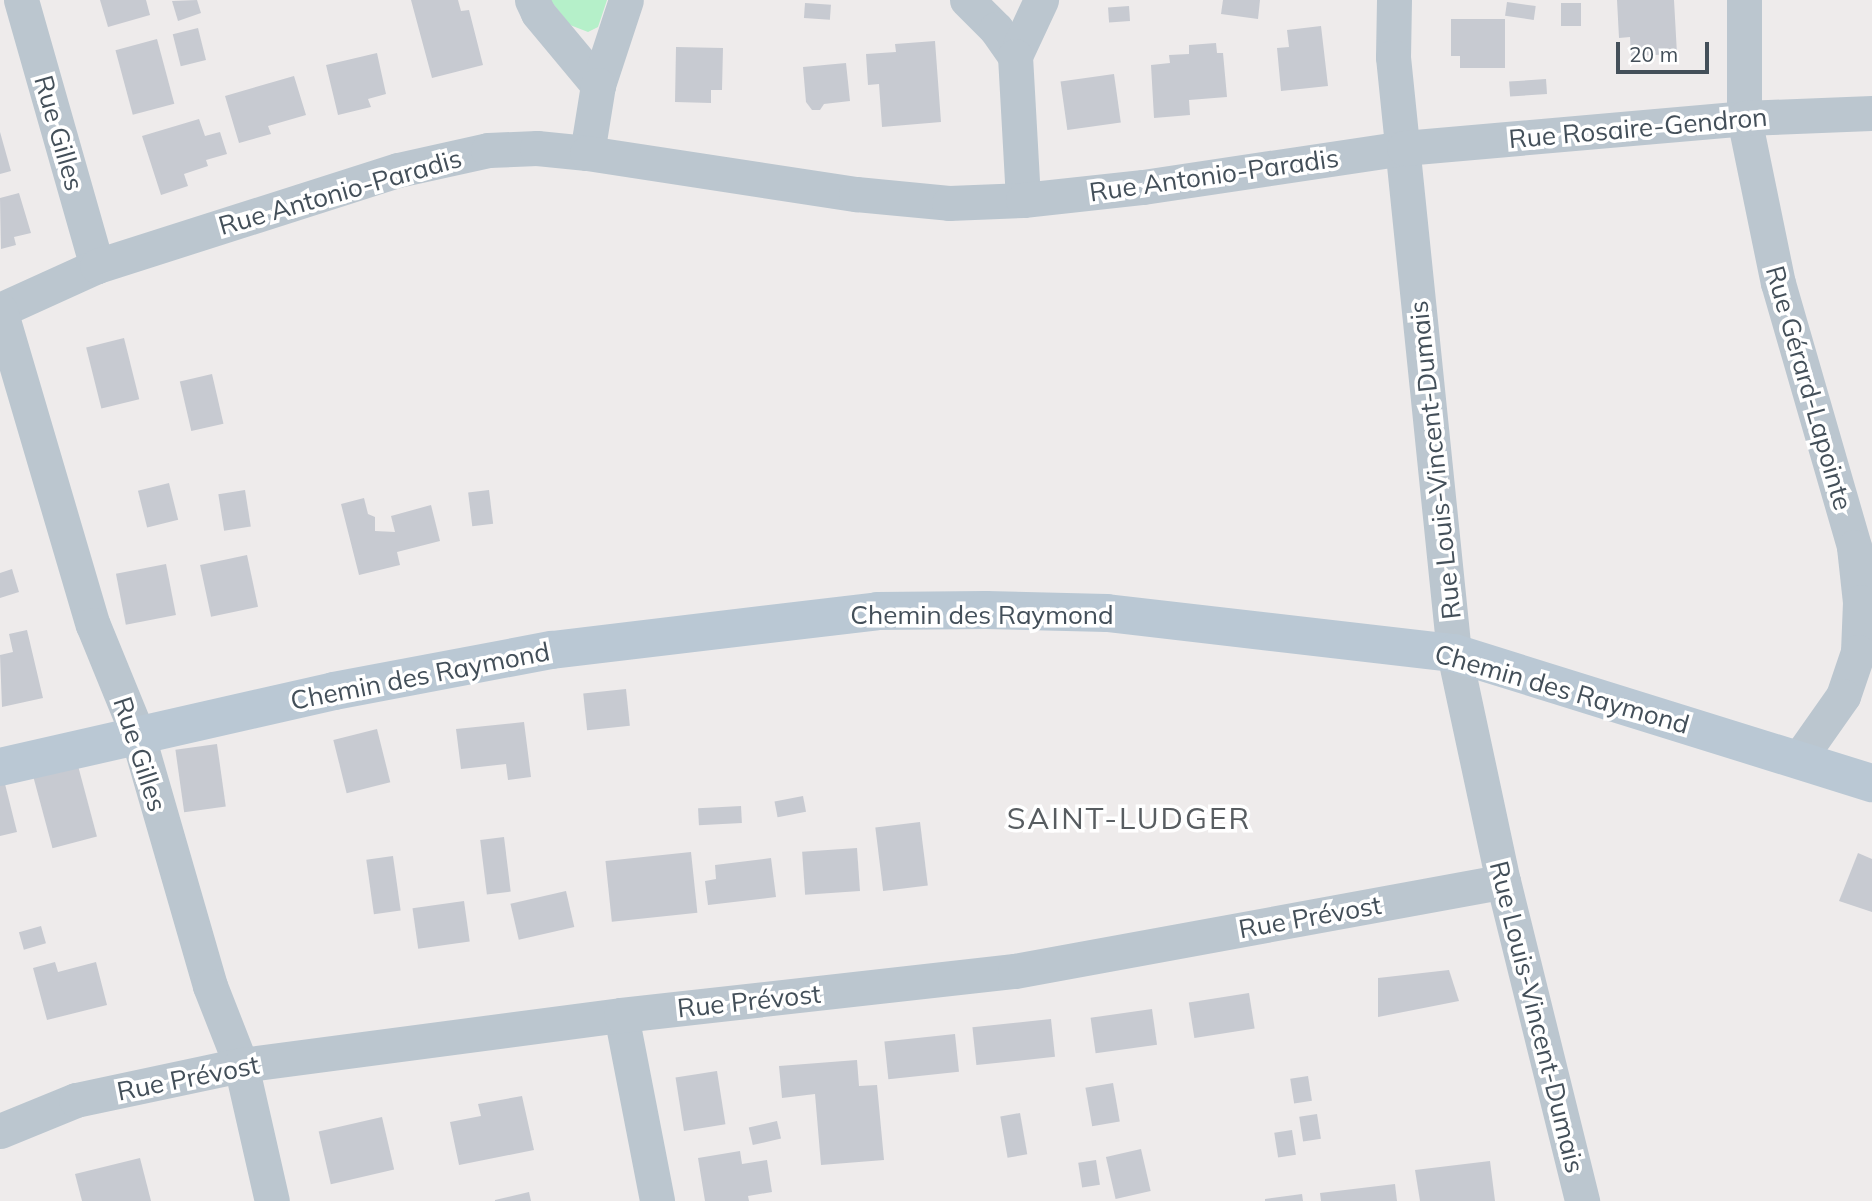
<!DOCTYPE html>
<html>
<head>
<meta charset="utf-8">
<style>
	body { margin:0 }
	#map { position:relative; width:1872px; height:1201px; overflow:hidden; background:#eeebeb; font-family:Mulish,sans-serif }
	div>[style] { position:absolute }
	.green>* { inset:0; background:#b5f0c9 }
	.building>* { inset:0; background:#c7cad1; transform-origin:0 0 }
	.street>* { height:35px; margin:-17.5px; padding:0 17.5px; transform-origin:17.5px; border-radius:17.5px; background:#bbc6cf }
	.secondary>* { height:38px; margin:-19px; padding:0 19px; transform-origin:19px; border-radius:19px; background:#bac8d4 }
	span { translate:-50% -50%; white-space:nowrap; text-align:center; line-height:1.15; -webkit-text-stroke:7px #fff; paint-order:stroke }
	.street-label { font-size:26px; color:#434f59 }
	.quarter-label { font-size:30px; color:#575c60; letter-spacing:2px }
	.scale { position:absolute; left:1616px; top:42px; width:93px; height:32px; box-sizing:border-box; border:4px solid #434f59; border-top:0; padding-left:9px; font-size:21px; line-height:24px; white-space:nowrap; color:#434f59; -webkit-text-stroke:5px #fff; paint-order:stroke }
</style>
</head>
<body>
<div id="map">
	<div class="green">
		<i style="clip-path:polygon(550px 0,607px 0,598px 27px,588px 32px,570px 25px)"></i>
	</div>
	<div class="building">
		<i style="clip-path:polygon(100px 0,146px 0,150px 15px,108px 27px)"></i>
		<i style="clip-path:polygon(197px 0,201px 13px,178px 21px,172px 1px)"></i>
		<i style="clip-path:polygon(411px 0,458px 0,461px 11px,469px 10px,483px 65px,432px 78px)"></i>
		<i style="clip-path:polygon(1223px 0,1260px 0,1258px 19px,1221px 14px)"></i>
		<i style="clip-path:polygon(1617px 0,1674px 0,1677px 54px,1631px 56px,1630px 37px,1619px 38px)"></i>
		<i style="left:1507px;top:2px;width:29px;height:14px;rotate:8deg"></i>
		<i style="left:805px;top:3px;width:26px;height:15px;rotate:4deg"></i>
		<i style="left:1561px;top:3px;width:20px;height:23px"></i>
		<i style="left:1129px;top:6px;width:15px;height:21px;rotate:86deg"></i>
		<i style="clip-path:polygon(1451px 19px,1505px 19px,1505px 68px,1460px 68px,1460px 56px,1451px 56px)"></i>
		<i style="clip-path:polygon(1321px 26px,1328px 86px,1281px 91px,1277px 48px,1289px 47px,1287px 30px)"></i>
		<i style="left:198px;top:28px;width:33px;height:26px;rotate:76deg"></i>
		<i style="left:157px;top:39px;width:67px;height:43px;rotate:75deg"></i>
		<i style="clip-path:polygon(935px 41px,941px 122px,882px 127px,879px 84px,868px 85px,866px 54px,896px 52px,895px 44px)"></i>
		<i style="clip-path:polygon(1216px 43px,1217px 53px,1223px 53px,1227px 97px,1189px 100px,1190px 115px,1154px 118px,1151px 65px,1170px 63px,1169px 55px,1189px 54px,1189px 45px)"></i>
		<i style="clip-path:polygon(676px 47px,723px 48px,722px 90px,711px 90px,711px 103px,675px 102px)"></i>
		<i style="clip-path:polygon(377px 53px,386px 94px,368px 99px,371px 107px,338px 115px,326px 65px)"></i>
		<i style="clip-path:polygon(846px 63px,850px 101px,824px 104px,820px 110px,812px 110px,806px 102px,803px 67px)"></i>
		<i style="left:1114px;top:74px;width:49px;height:54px;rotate:82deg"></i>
		<i style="clip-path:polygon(294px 76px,306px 115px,268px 126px,271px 134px,239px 143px,225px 96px)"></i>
		<i style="left:1546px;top:79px;width:15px;height:37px;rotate:86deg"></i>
		<i style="clip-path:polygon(199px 119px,205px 136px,220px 132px,227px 154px,206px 160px,208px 166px,184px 174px,188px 186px,161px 195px,142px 136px)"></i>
		<i style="clip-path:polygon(0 132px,11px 171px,0 174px)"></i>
		<i style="clip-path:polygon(19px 193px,31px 233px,14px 237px,16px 245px,1px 249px,0 198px)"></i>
		<i style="left:124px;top:338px;width:63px;height:39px;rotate:76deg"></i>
		<i style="left:212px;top:374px;width:51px;height:33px;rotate:77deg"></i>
		<i style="left:169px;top:483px;width:38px;height:32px;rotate:76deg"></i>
		<i style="left:245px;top:490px;width:37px;height:27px;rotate:81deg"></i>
		<i style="left:489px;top:490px;width:34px;height:21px;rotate:83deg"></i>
		<i style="clip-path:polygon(364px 498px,368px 514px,375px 517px,375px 531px,395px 532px,391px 516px,431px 505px,440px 541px,397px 552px,400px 565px,359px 575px,341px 504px)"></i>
		<i style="left:247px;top:555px;width:53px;height:48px;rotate:78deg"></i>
		<i style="left:166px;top:564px;width:52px;height:51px;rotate:79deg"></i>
		<i style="clip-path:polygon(12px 569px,19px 592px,0 598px,0 573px)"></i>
		<i style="clip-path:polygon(27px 630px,43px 698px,2px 707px,0 655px,13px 652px,9px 634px)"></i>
		<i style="left:626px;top:689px;width:37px;height:43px;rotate:84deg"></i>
		<i style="clip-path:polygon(524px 722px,531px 777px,508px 780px,506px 764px,461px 769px,456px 729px)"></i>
		<i style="left:377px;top:729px;width:55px;height:45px;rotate:76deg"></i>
		<i style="left:217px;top:744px;width:63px;height:42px;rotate:82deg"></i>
		<i style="left:77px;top:762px;width:77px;height:46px;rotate:75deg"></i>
		<i style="clip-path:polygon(4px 780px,17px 832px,0 836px,0 781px)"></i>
		<i style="left:803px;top:796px;width:16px;height:29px;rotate:79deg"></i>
		<i style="left:741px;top:806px;width:17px;height:43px;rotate:87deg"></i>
		<i style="left:920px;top:822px;width:64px;height:45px;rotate:83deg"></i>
		<i style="left:504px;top:837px;width:55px;height:24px;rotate:83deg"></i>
		<i style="left:857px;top:848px;width:43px;height:55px;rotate:86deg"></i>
		<i style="left:691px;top:852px;width:61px;height:86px;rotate:84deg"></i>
		<i style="clip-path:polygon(1858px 853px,1872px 859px,1872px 912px,1839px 901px)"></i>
		<i style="left:393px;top:856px;width:55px;height:27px;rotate:82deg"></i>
		<i style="clip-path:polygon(771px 858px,776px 897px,708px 905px,705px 881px,716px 879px,715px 865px)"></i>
		<i style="left:566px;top:891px;width:37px;height:57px;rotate:77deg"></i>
		<i style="left:464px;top:901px;width:41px;height:52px;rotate:82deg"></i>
		<i style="left:41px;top:926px;width:18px;height:23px;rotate:74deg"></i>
		<i style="clip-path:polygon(55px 962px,58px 972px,96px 962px,107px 1005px,47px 1020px,33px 968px)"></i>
		<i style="clip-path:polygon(1449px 970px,1459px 1001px,1378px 1017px,1378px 978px)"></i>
		<i style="left:1249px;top:993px;width:36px;height:61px;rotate:81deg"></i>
		<i style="left:1152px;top:1009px;width:36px;height:62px;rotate:82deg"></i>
		<i style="left:1051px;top:1019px;width:38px;height:79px;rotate:84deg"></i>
		<i style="left:955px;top:1034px;width:38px;height:71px;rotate:84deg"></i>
		<i style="clip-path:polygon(857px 1060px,859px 1086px,877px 1085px,884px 1160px,821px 1165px,815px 1094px,782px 1098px,779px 1066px)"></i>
		<i style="left:717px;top:1071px;width:54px;height:42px;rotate:81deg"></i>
		<i style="left:1308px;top:1076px;width:25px;height:18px;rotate:81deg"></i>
		<i style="left:1113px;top:1083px;width:39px;height:28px;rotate:80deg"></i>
		<i style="clip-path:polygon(522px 1096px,534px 1150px,459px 1165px,450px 1122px,481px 1116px,478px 1104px)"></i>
		<i style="left:1020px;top:1113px;width:42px;height:20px;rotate:80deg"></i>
		<i style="left:1317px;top:1114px;width:25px;height:18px;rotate:81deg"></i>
		<i style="left:382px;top:1117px;width:54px;height:65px;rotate:77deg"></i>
		<i style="left:777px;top:1121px;width:18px;height:29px;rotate:77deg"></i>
		<i style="left:1292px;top:1130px;width:25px;height:18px;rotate:81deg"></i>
		<i style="left:1141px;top:1149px;width:43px;height:36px;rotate:77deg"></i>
		<i style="clip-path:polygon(740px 1151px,742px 1164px,767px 1160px,772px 1192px,748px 1196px,749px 1201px,705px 1201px,698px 1158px)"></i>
		<i style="clip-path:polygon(140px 1158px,151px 1201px,82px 1201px,75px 1174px)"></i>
		<i style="left:1096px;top:1160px;width:25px;height:18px;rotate:81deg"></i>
		<i style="clip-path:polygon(1490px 1161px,1495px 1201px,1420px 1201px,1415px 1170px)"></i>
		<i style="clip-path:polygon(1395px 1184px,1397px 1201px,1321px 1201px,1320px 1193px)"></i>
		<i style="clip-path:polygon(529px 1192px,531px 1201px,495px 1201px,495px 1200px)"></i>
		<i style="clip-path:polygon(1302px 1194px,1303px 1201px,1265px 1201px,1265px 1199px)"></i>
	</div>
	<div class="street">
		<i style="left:21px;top:0;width:277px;rotate:74.1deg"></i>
		<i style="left:532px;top:0;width:14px;rotate:65deg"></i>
		<i style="left:538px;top:13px;width:94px;rotate:50.2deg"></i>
		<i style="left:598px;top:85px;width:89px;rotate:-71.8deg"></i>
		<i style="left:967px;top:0;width:41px;rotate:45deg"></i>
		<i style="left:996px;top:29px;width:33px;rotate:55deg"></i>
		<i style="left:1015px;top:56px;width:62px;rotate:-65.1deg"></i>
		<i style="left:1394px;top:0;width:57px;rotate:91deg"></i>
		<i style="left:1393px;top:57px;width:599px;rotate:84.16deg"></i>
		<i style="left:1454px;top:653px;width:233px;rotate:77.9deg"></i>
		<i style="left:1503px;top:881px;width:330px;rotate:76.1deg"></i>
		<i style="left:1744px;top:0;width:118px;rotate:90deg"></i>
		<i style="left:1744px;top:118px;width:168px;rotate:78.4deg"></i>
		<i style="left:1778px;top:283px;width:275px;rotate:73.9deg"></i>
		<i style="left:1854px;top:547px;width:55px;rotate:83.8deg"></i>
		<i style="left:1860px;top:602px;width:50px;rotate:92.3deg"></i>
		<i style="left:1858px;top:652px;width:46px;rotate:108.8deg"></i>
		<i style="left:1843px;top:696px;width:78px;rotate:125.1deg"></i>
		<i style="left:1015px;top:56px;width:144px;rotate:86.8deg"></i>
		<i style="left:587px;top:153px;width:69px;rotate:-80.8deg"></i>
		<i style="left:0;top:310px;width:107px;rotate:-24.4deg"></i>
		<i style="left:97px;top:266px;width:316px;rotate:-17.7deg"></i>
		<i style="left:398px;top:170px;width:92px;rotate:-12.5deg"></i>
		<i style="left:488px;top:150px;width:49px;rotate:-2.3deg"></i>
		<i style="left:537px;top:148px;width:50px;rotate:5.7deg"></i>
		<i style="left:587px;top:153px;width:272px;rotate:8.7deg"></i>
		<i style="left:856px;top:194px;width:93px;rotate:5.5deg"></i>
		<i style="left:949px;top:203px;width:74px;rotate:-2.3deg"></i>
		<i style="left:1023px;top:200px;width:121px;rotate:-6.2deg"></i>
		<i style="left:1143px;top:187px;width:264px;rotate:-8.5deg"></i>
		<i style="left:1404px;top:148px;width:341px;rotate:-5deg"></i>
		<i style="left:1744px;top:118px;width:128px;rotate:-2.2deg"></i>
		<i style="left:0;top:310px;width:328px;rotate:73.6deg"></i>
		<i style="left:93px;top:625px;width:117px;rotate:67.8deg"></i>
		<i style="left:137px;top:733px;width:263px;rotate:73.9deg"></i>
		<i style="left:210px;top:986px;width:85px;rotate:68.6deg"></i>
		<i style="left:241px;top:1065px;width:139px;rotate:77.2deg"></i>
		<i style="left:621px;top:1015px;width:189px;rotate:79deg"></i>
		<i style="left:0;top:1131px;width:82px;rotate:-22.2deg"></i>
		<i style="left:76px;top:1100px;width:169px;rotate:-12deg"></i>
		<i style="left:241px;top:1065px;width:383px;rotate:-7.5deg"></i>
		<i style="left:621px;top:1015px;width:396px;rotate:-6.4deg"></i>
		<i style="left:1015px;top:971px;width:496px;rotate:-10.4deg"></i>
	</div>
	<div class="secondary">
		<i style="left:0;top:767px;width:343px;rotate:-12.8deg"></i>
		<i style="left:334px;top:691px;width:222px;rotate:-10.7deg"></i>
		<i style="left:552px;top:650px;width:327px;rotate:-6.8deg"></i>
		<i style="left:877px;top:611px;width:109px;rotate:-0.5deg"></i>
		<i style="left:986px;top:610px;width:121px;rotate:1.4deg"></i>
		<i style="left:1107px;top:613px;width:349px;rotate:6.6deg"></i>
		<i style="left:1454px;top:653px;width:438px;rotate:17.3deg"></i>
	</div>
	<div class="street-label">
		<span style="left:1638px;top:128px;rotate:-5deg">Rue Rosaire-Gendron</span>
		<span style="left:59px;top:133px;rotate:74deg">Rue Gilles</span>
		<span style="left:1214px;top:175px;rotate:-8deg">Rue Antonio-Paradis</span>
		<span style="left:340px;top:192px;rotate:-16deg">Rue Antonio-Paradis</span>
		<span style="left:1809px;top:388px;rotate:74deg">Rue Gérard-Lapointe</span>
		<span style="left:1435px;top:460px;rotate:-96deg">Rue Louis-Vincent-Dumais</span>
		<span style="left:982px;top:615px">Chemin des Raymond</span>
		<span style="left:420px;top:676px;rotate:-11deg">Chemin des Raymond</span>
		<span style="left:1562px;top:689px;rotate:16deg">Chemin des Raymond</span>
		<span style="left:140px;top:754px;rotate:72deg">Rue Gilles</span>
		<span style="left:1310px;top:917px;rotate:-10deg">Rue Prévost</span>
		<span style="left:749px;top:1001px;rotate:-6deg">Rue Prévost</span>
		<span style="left:1537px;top:1017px;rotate:76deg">Rue Louis-Vincent-Dumais</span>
		<span style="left:188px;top:1078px;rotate:-11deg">Rue Prévost</span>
	</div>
	<div class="quarter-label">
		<span style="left:1129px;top:818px">SAINT-LUDGER</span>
	</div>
	<div class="scale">20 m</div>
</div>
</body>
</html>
